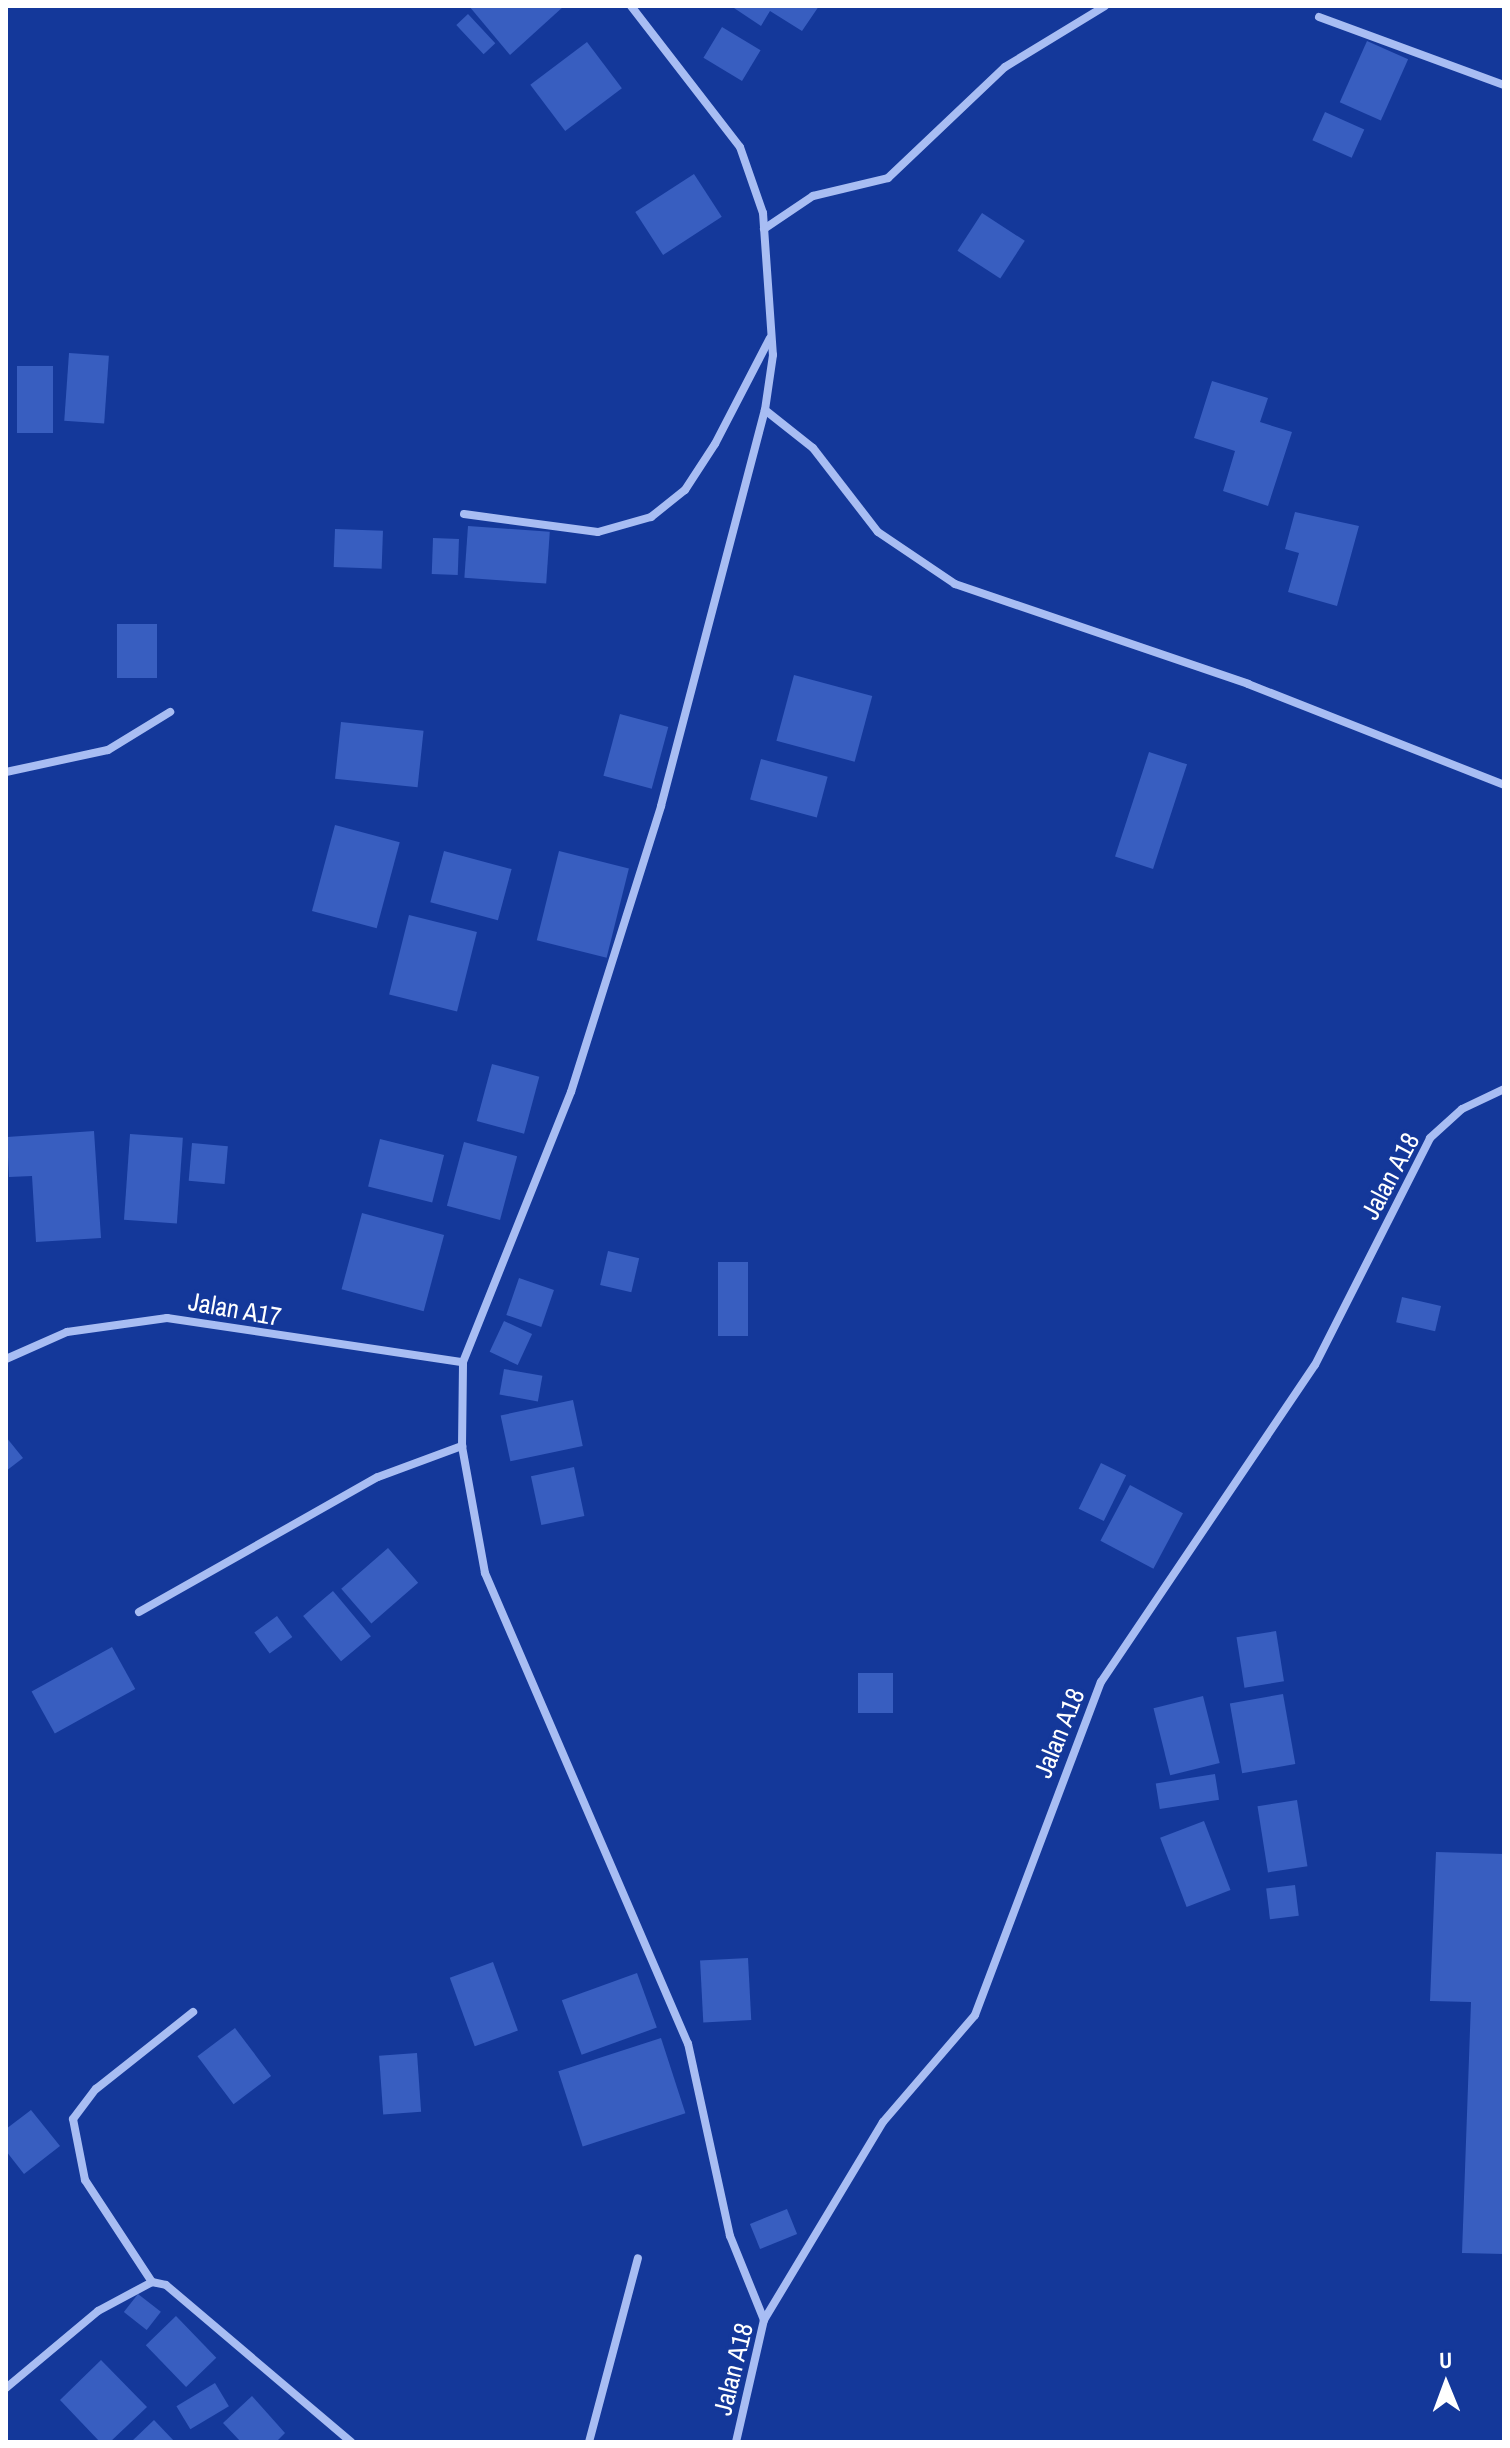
<!DOCTYPE html>
<html>
<head>
<meta charset="utf-8">
<style>
	body { margin:0 }
	#map { position:relative; width:1510px; height:2448px; overflow:hidden; background:#14389a; font-family:"Archivo Narrow",sans-serif }
	div>[style] { position:absolute }
	.building>* { inset:0; background:#385ec0; transform-origin:0 0 }
	.street>* { height:8px; margin:-4px; padding:0 4px; transform-origin:4px; border-radius:4px; background:#a8bdf3 }
	span { translate:-50% -50%; white-space:nowrap; text-align:center; line-height:1.15; -webkit-text-stroke:7px #14389a; paint-order:stroke }
	.street-label { font-size:26px; color:#fff }
	.frame { position:absolute; inset:0; border:8px solid #fff; pointer-events:none }
	.north { position:absolute; left:1406px; top:2344px; width:80px; height:80px; -webkit-text-stroke:6px #14389a; paint-order:stroke; rotate:359deg; font-size:22px; font-weight:700; line-height:32px; text-align:center; color:#fff }
	.north::after { content:''; display:block; margin:auto; width:28px; height:36px; background:#fff; clip-path:polygon(50% 0,100% 100%,50% 72%,0 100%) }
</style>
</head>
<body>
<div id="map">
	<div class="building">
		<i style="clip-path:polygon(469px 6px,564px 6px,510px 55px)"></i>
		<i style="clip-path:polygon(731px 6px,819px 6px,802px 31px,770px 11px,761px 26px)"></i>
		<i style="left:468px;top:14px;width:40px;height:16px;rotate:47deg"></i>
		<i style="left:722px;top:27px;width:45px;height:36px;rotate:31deg"></i>
		<i style="left:1367px;top:41px;width:45px;height:67px;rotate:24deg"></i>
		<i style="left:587px;top:42px;width:58px;height:71px;rotate:53deg"></i>
		<i style="left:1325px;top:112px;width:43px;height:31px;rotate:24deg"></i>
		<i style="left:694px;top:174px;width:51px;height:70px;rotate:57deg"></i>
		<i style="left:982px;top:213px;width:51px;height:45px;rotate:33deg"></i>
		<i style="left:69px;top:353px;width:40px;height:68px;rotate:4deg"></i>
		<i style="left:17px;top:366px;width:36px;height:67px"></i>
		<i style="clip-path:polygon(1212px 381px,1268px 398px,1260px 422px,1292px 432px,1268px 506px,1223px 491px,1235px 451px,1194px 438px)"></i>
		<i style="clip-path:polygon(1295px 512px,1359px 526px,1337px 606px,1288px 592px,1299px 553px,1285px 549px)"></i>
		<i style="left:468px;top:526px;width:82px;height:52px;rotate:4deg"></i>
		<i style="left:335px;top:529px;width:48px;height:38px;rotate:2deg"></i>
		<i style="left:433px;top:538px;width:26px;height:36px;rotate:2deg"></i>
		<i style="left:117px;top:624px;width:40px;height:54px"></i>
		<i style="left:794px;top:675px;width:81px;height:68px;rotate:15deg"></i>
		<i style="left:620px;top:714px;width:50px;height:64px;rotate:15deg"></i>
		<i style="left:341px;top:722px;width:83px;height:57px;rotate:6deg"></i>
		<i style="left:1149px;top:752px;width:40px;height:110px;rotate:18deg"></i>
		<i style="left:761px;top:759px;width:69px;height:42px;rotate:15deg"></i>
		<i style="left:335px;top:825px;width:67px;height:89px;rotate:15deg"></i>
		<i style="left:444px;top:851px;width:70px;height:53px;rotate:15deg"></i>
		<i style="left:559px;top:851px;width:72px;height:92px;rotate:14deg"></i>
		<i style="left:409px;top:915px;width:70px;height:82px;rotate:14deg"></i>
		<i style="left:492px;top:1064px;width:49px;height:59px;rotate:15deg"></i>
		<i style="clip-path:polygon(94px 1131px,101px 1238px,36px 1242px,32px 1176px,9px 1177px,7px 1137px)"></i>
		<i style="left:130px;top:1134px;width:53px;height:86px;rotate:4deg"></i>
		<i style="left:380px;top:1139px;width:66px;height:49px;rotate:14deg"></i>
		<i style="left:464px;top:1142px;width:55px;height:66px;rotate:15deg"></i>
		<i style="left:192px;top:1143px;width:36px;height:38px;rotate:5deg"></i>
		<i style="left:362px;top:1213px;width:85px;height:79px;rotate:15deg"></i>
		<i style="left:608px;top:1251px;width:32px;height:35px;rotate:13deg"></i>
		<i style="left:718px;top:1262px;width:30px;height:74px"></i>
		<i style="left:519px;top:1278px;width:37px;height:39px;rotate:19deg"></i>
		<i style="left:1402px;top:1297px;width:40px;height:26px;rotate:13deg"></i>
		<i style="left:504px;top:1321px;width:31px;height:34px;rotate:25deg"></i>
		<i style="left:504px;top:1369px;width:39px;height:26px;rotate:10deg"></i>
		<i style="left:573px;top:1400px;width:47px;height:74px;rotate:78deg"></i>
		<i style="clip-path:polygon(6px 1437px,23px 1458px,6px 1471px)"></i>
		<i style="left:1101px;top:1463px;width:28px;height:51px;rotate:26deg"></i>
		<i style="left:574px;top:1467px;width:50px;height:44px;rotate:78deg"></i>
		<i style="left:1130px;top:1485px;width:60px;height:63px;rotate:28deg"></i>
		<i style="left:388px;top:1548px;width:46px;height:62px;rotate:49deg"></i>
		<i style="left:333px;top:1591px;width:59px;height:39px;rotate:50deg"></i>
		<i style="left:277px;top:1616px;width:26px;height:28px;rotate:54deg"></i>
		<i style="left:1276px;top:1631px;width:51px;height:40px;rotate:81deg"></i>
		<i style="left:112px;top:1647px;width:48px;height:92px;rotate:61deg"></i>
		<i style="left:858px;top:1673px;width:35px;height:40px"></i>
		<i style="left:1283px;top:1694px;width:71px;height:54px;rotate:80deg"></i>
		<i style="left:1203px;top:1696px;width:69px;height:51px;rotate:76deg"></i>
		<i style="left:1215px;top:1774px;width:26px;height:60px;rotate:81deg"></i>
		<i style="left:1297px;top:1800px;width:67px;height:40px;rotate:81deg"></i>
		<i style="left:1204px;top:1821px;width:74px;height:47px;rotate:69deg"></i>
		<i style="clip-path:polygon(1436px 1852px,1504px 1854px,1504px 2254px,1462px 2253px,1471px 2002px,1430px 2001px)"></i>
		<i style="left:1295px;top:1885px;width:31px;height:29px;rotate:83deg"></i>
		<i style="left:748px;top:1958px;width:62px;height:48px;rotate:87deg"></i>
		<i style="left:493px;top:1962px;width:73px;height:46px;rotate:70deg"></i>
		<i style="left:637px;top:1973px;width:58px;height:80px;rotate:70deg"></i>
		<i style="left:235px;top:2028px;width:60px;height:47px;rotate:53deg"></i>
		<i style="left:661px;top:2038px;width:79px;height:108px;rotate:72deg"></i>
		<i style="left:417px;top:2053px;width:59px;height:38px;rotate:86deg"></i>
		<i style="clip-path:polygon(31px 2110px,60px 2146px,24px 2174px,6px 2151px,6px 2129px)"></i>
		<i style="left:787px;top:2209px;width:27px;height:40px;rotate:68deg"></i>
		<i style="left:138px;top:2294px;width:29px;height:23px;rotate:38deg"></i>
		<i style="left:176px;top:2316px;width:58px;height:42px;rotate:46deg"></i>
		<i style="clip-path:polygon(101px 2360px,147px 2407px,110px 2442px,100px 2442px,60px 2400px)"></i>
		<i style="left:215px;top:2383px;width:27px;height:45px;rotate:59deg"></i>
		<i style="clip-path:polygon(252px 2396px,285px 2433px,276px 2442px,241px 2442px,223px 2423px)"></i>
		<i style="clip-path:polygon(154px 2420px,175px 2442px,131px 2442px)"></i>
	</div>
	<div class="street">
		<i style="left:631px;top:6px;width:178px;rotate:52.3deg"></i>
		<i style="left:740px;top:147px;width:70px;rotate:70.8deg"></i>
		<i style="left:763px;top:213px;width:142px;rotate:86deg"></i>
		<i style="left:773px;top:355px;width:56px;rotate:98.3deg"></i>
		<i style="left:1319px;top:17px;width:197px;rotate:20.2deg"></i>
		<i style="left:764px;top:229px;width:59px;rotate:-34deg"></i>
		<i style="left:813px;top:196px;width:77px;rotate:-13.5deg"></i>
		<i style="left:888px;top:178px;width:161px;rotate:-43.5deg"></i>
		<i style="left:1005px;top:67px;width:117px;rotate:-31.4deg"></i>
		<i style="left:464px;top:514px;width:135px;rotate:7.7deg"></i>
		<i style="left:598px;top:532px;width:55px;rotate:-15.8deg"></i>
		<i style="left:651px;top:517px;width:43px;rotate:-38.5deg"></i>
		<i style="left:685px;top:490px;width:55px;rotate:-56.9deg"></i>
		<i style="left:715px;top:444px;width:119px;rotate:-62.6deg"></i>
		<i style="left:6px;top:772px;width:104px;rotate:-12.2deg"></i>
		<i style="left:108px;top:750px;width:73px;rotate:-31.5deg"></i>
		<i style="left:6px;top:1359px;width:67px;rotate:-23.9deg"></i>
		<i style="left:67px;top:1332px;width:101px;rotate:-8deg"></i>
		<i style="left:167px;top:1318px;width:299px;rotate:8.5deg"></i>
		<i style="left:139px;top:1612px;width:274px;rotate:-29.5deg"></i>
		<i style="left:378px;top:1477px;width:90px;rotate:-20.3deg"></i>
		<i style="left:152px;top:2282px;width:122px;rotate:-123.3deg"></i>
		<i style="left:85px;top:2180px;width:62px;rotate:-101.1deg"></i>
		<i style="left:73px;top:2119px;width:38px;rotate:-53deg"></i>
		<i style="left:96px;top:2089px;width:124px;rotate:-38.4deg"></i>
		<i style="left:764px;top:2320px;width:91px;rotate:-112deg"></i>
		<i style="left:730px;top:2236px;width:197px;rotate:-102.3deg"></i>
		<i style="left:688px;top:2044px;width:513px;rotate:-113.32deg"></i>
		<i style="left:485px;top:1573px;width:129px;rotate:-100.3deg"></i>
		<i style="left:462px;top:1446px;width:84px;rotate:-89.3deg"></i>
		<i style="left:463px;top:1362px;width:291px;rotate:-68.2deg"></i>
		<i style="left:571px;top:1092px;width:300px;rotate:-72.5deg"></i>
		<i style="left:661px;top:806px;width:409px;rotate:-75.3deg"></i>
		<i style="left:765px;top:410px;width:61px;rotate:38.4deg"></i>
		<i style="left:813px;top:448px;width:106px;rotate:52.3deg"></i>
		<i style="left:878px;top:532px;width:93px;rotate:34deg"></i>
		<i style="left:955px;top:584px;width:310px;rotate:18.8deg"></i>
		<i style="left:1248px;top:684px;width:275px;rotate:21.5deg"></i>
		<i style="left:6px;top:2388px;width:120px;rotate:-39.9deg"></i>
		<i style="left:98px;top:2311px;width:61px;rotate:-28.2deg"></i>
		<i style="left:152px;top:2282px;width:14px;rotate:12deg"></i>
		<i style="left:166px;top:2285px;width:243px;rotate:40.3deg"></i>
		<i style="left:589px;top:2442px;width:190px;rotate:-75.1deg"></i>
		<i style="left:736px;top:2442px;width:125px;rotate:-77.1deg"></i>
		<i style="left:764px;top:2320px;width:231px;rotate:-59deg"></i>
		<i style="left:883px;top:2122px;width:141px;rotate:-49.3deg"></i>
		<i style="left:975px;top:2015px;width:356px;rotate:-69.3deg"></i>
		<i style="left:1101px;top:1682px;width:382px;rotate:-56deg"></i>
		<i style="left:1315px;top:1365px;width:254px;rotate:-63.1deg"></i>
		<i style="left:1430px;top:1138px;width:43px;rotate:-42.2deg"></i>
		<i style="left:1462px;top:1109px;width:47px;rotate:-25.5deg"></i>
	</div>
	<div class="street-label">
		<span style="left:1390px;top:1176px;rotate:-62deg">Jalan A18</span>
		<span style="left:235px;top:1309px;rotate:10deg">Jalan A17</span>
		<span style="left:1059px;top:1733px;rotate:-68deg">Jalan A18</span>
		<span style="left:733px;top:2369px;rotate:-76deg">Jalan A18</span>
	</div>
	<div class="frame"></div>
	<div class="north">U</div>
</div>
</body>
</html>
